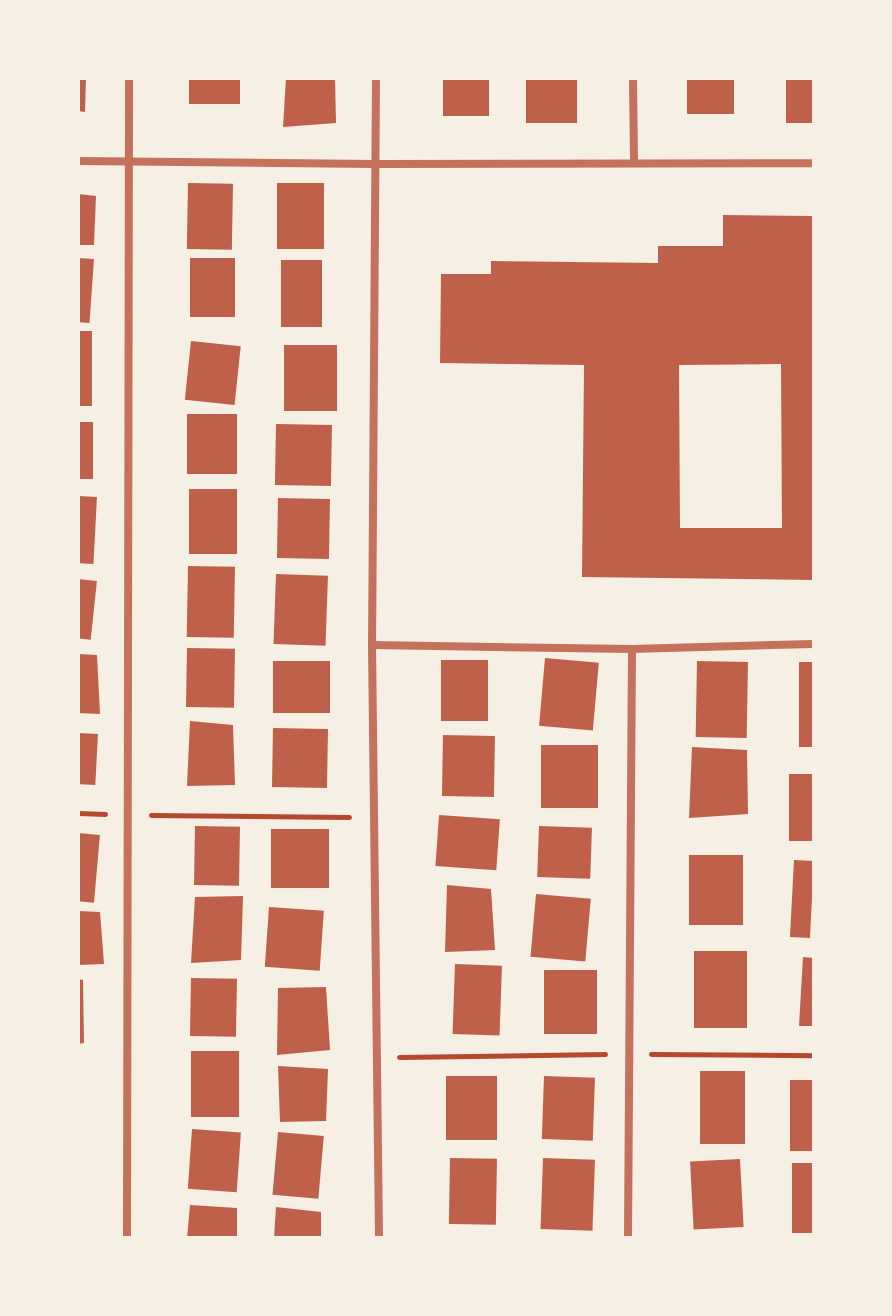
<!DOCTYPE html>
<html>
<head>
<meta charset="utf-8">
<style>
	body { margin:0 }
	#map { position:relative; width:892px; height:1316px; overflow:hidden; background:#f6efe4; font-family:Lato,sans-serif }
	div>[style] { position:absolute }
	.building>* { inset:0; background:#bf614a; transform-origin:0 0 }
	.path>* { height:5px; margin:-2.5px; padding:0 2.5px; transform-origin:2.5px; border-radius:2.5px; background:#b5482f }
	.minor>* { height:8px; margin:-4px; padding:0 4px; transform-origin:4px; border-radius:4px; background:#c5725c }
	span { translate:-50% -50%; white-space:nowrap; text-align:center; line-height:1.15; -webkit-text-stroke:8px #f6efe4; paint-order:stroke }
	.frame { position:absolute; inset:0; border:80px solid #f6efe4; pointer-events:none }
</style>
</head>
<body>
<div id="map">
	<div class="building">
		<i style="clip-path:polygon(78px 78px,86px 78px,85px 112px,78px 111px)"></i>
		<i style="left:189px;top:78px;width:51px;height:26px"></i>
		<i style="clip-path:polygon(286px 78px,335px 78px,336px 123px,283px 127px)"></i>
		<i style="left:443px;top:78px;width:46px;height:38px"></i>
		<i style="left:526px;top:78px;width:51px;height:45px"></i>
		<i style="left:687px;top:78px;width:47px;height:36px"></i>
		<i style="left:786px;top:78px;width:28px;height:45px"></i>
		<i style="left:188px;top:183px;width:45px;height:66px;rotate:1deg"></i>
		<i style="left:277px;top:183px;width:47px;height:66px"></i>
		<i style="clip-path:polygon(78px 194px,96px 196px,94px 245px,78px 245px)"></i>
		<i style="clip-path:polygon(evenodd,723px 215px,814px 216px,814px 580px,582px 577px,584px 365px,440px 363px,441px 274px,491px 274px,491px 261px,658px 263px,658px 246px,723px 246px,723px 215px,781px 364px,782px 528px,680px 528px,679px 365px,781px 364px)"></i>
		<i style="left:78px;top:258px;width:16px;height:64px;rotate:4deg"></i>
		<i style="left:190px;top:258px;width:45px;height:59px"></i>
		<i style="left:281px;top:260px;width:41px;height:67px"></i>
		<i style="left:78px;top:331px;width:14px;height:75px"></i>
		<i style="left:191px;top:341px;width:50px;height:59px;rotate:6deg"></i>
		<i style="left:284px;top:345px;width:53px;height:66px"></i>
		<i style="left:187px;top:414px;width:50px;height:60px"></i>
		<i style="left:78px;top:422px;width:15px;height:57px"></i>
		<i style="left:276px;top:424px;width:56px;height:61px;rotate:1deg"></i>
		<i style="left:189px;top:489px;width:48px;height:65px"></i>
		<i style="left:78px;top:496px;width:19px;height:67px;rotate:3deg"></i>
		<i style="left:278px;top:498px;width:52px;height:60px;rotate:1deg"></i>
		<i style="left:188px;top:566px;width:47px;height:71px;rotate:1deg"></i>
		<i style="left:276px;top:574px;width:52px;height:70px;rotate:2deg"></i>
		<i style="left:78px;top:579px;width:19px;height:59px;rotate:6deg"></i>
		<i style="left:187px;top:648px;width:48px;height:59px;rotate:1deg"></i>
		<i style="clip-path:polygon(78px 654px,97px 655px,100px 714px,78px 713px)"></i>
		<i style="left:545px;top:658px;width:54px;height:68px;rotate:5deg"></i>
		<i style="left:441px;top:660px;width:47px;height:61px"></i>
		<i style="left:273px;top:661px;width:57px;height:52px"></i>
		<i style="left:697px;top:661px;width:51px;height:76px;rotate:1deg"></i>
		<i style="left:799px;top:662px;width:15px;height:85px"></i>
		<i style="clip-path:polygon(190px 721px,233px 725px,235px 785px,187px 786px)"></i>
		<i style="left:328px;top:729px;width:59px;height:55px;rotate:91deg"></i>
		<i style="left:78px;top:733px;width:20px;height:51px;rotate:3deg"></i>
		<i style="left:443px;top:735px;width:52px;height:61px;rotate:1deg"></i>
		<i style="left:541px;top:745px;width:57px;height:63px"></i>
		<i style="clip-path:polygon(692px 747px,747px 750px,748px 814px,689px 818px)"></i>
		<i style="left:789px;top:774px;width:25px;height:67px"></i>
		<i style="left:439px;top:815px;width:61px;height:51px;rotate:4deg"></i>
		<i style="left:195px;top:826px;width:45px;height:59px;rotate:1deg"></i>
		<i style="left:539px;top:826px;width:53px;height:51px;rotate:2deg"></i>
		<i style="left:271px;top:829px;width:58px;height:59px"></i>
		<i style="left:78px;top:833px;width:22px;height:68px;rotate:5deg"></i>
		<i style="left:689px;top:855px;width:54px;height:70px"></i>
		<i style="left:794px;top:860px;width:20px;height:77px;rotate:3deg"></i>
		<i style="clip-path:polygon(447px 885px,491px 889px,495px 950px,445px 952px)"></i>
		<i style="left:536px;top:894px;width:55px;height:63px;rotate:5deg"></i>
		<i style="clip-path:polygon(243px 896px,241px 960px,191px 963px,195px 897px)"></i>
		<i style="left:269px;top:907px;width:55px;height:60px;rotate:4deg"></i>
		<i style="clip-path:polygon(78px 911px,100px 912px,104px 964px,78px 965px)"></i>
		<i style="left:694px;top:951px;width:53px;height:77px"></i>
		<i style="clip-path:polygon(803px 957px,814px 958px,814px 1026px,799px 1026px)"></i>
		<i style="left:455px;top:964px;width:47px;height:70px;rotate:2deg"></i>
		<i style="left:544px;top:970px;width:53px;height:64px"></i>
		<i style="left:191px;top:978px;width:46px;height:58px;rotate:1deg"></i>
		<i style="clip-path:polygon(78px 979px,83px 980px,84px 1043px,78px 1044px)"></i>
		<i style="clip-path:polygon(326px 987px,330px 1050px,277px 1055px,278px 988px)"></i>
		<i style="left:191px;top:1051px;width:48px;height:66px"></i>
		<i style="clip-path:polygon(278px 1066px,328px 1069px,326px 1121px,280px 1122px)"></i>
		<i style="left:700px;top:1071px;width:45px;height:73px"></i>
		<i style="left:446px;top:1076px;width:51px;height:64px"></i>
		<i style="left:544px;top:1076px;width:51px;height:63px;rotate:2deg"></i>
		<i style="left:790px;top:1080px;width:24px;height:71px"></i>
		<i style="left:192px;top:1129px;width:49px;height:60px;rotate:4deg"></i>
		<i style="left:278px;top:1132px;width:46px;height:63px;rotate:5deg"></i>
		<i style="left:450px;top:1158px;width:47px;height:66px;rotate:1deg"></i>
		<i style="left:543px;top:1158px;width:52px;height:71px;rotate:2deg"></i>
		<i style="left:740px;top:1159px;width:68px;height:50px;rotate:87deg"></i>
		<i style="left:814px;top:1163px;width:70px;height:22px;rotate:90deg"></i>
		<i style="clip-path:polygon(190px 1205px,237px 1208px,237px 1238px,187px 1238px)"></i>
		<i style="clip-path:polygon(276px 1207px,321px 1212px,321px 1238px,274px 1238px)"></i>
	</div>
	<div class="path">
		<i style="left:78px;top:813px;width:27px;rotate:2deg"></i>
		<i style="left:151px;top:815px;width:198px;rotate:0.6deg"></i>
		<i style="left:651px;top:1054px;width:163px;rotate:0.4deg"></i>
		<i style="left:399px;top:1057px;width:206px;rotate:-0.8deg"></i>
	</div>
	<div class="minor">
		<i style="left:376px;top:78px;width:567px;rotate:90.4deg"></i>
		<i style="left:372px;top:645px;width:593px;rotate:89.32deg"></i>
		<i style="left:633px;top:78px;width:85px;rotate:89.3deg"></i>
		<i style="left:78px;top:161px;width:298px;rotate:0.6deg"></i>
		<i style="left:376px;top:164px;width:438px;rotate:-0.1deg"></i>
		<i style="left:372px;top:645px;width:260px;rotate:0.9deg"></i>
		<i style="left:632px;top:649px;width:182px;rotate:-1.6deg"></i>
		<i style="left:127px;top:1238px;width:1160px;rotate:-89.9deg"></i>
		<i style="left:628px;top:1238px;width:589px;rotate:-89.61deg"></i>
	</div>
	<div class="frame"></div>
</div>
</body>
</html>
